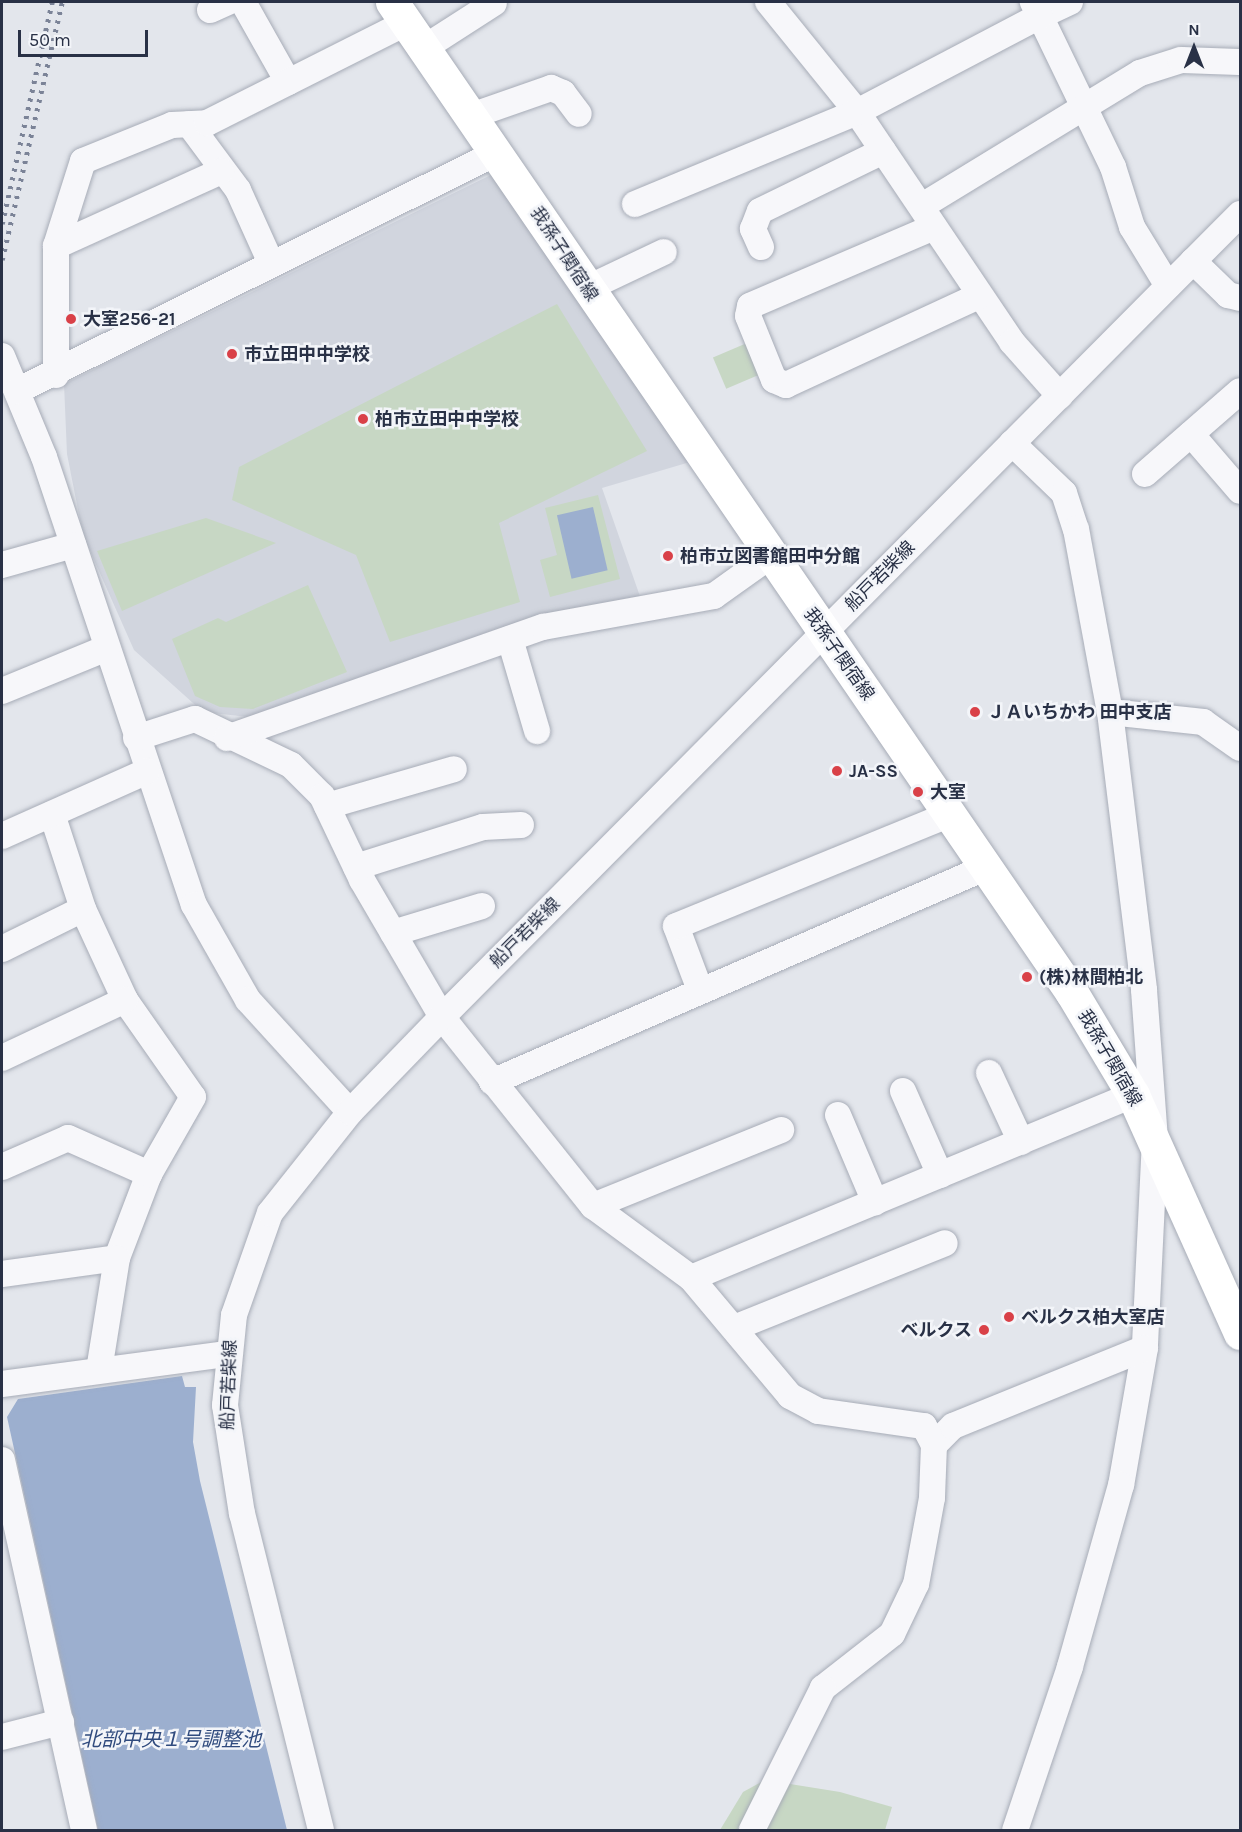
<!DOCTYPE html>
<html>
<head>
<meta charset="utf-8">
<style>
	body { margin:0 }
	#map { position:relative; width:1242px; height:1832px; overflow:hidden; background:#e3e6ec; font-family:Karla,"Noto Sans JP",sans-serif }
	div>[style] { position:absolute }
	.built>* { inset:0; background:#d1d5de }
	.green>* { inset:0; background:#c7d7c4; transform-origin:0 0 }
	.water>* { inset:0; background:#9cafcf; transform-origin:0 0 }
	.roads { filter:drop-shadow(0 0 2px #a7acb7) drop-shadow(0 0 2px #a7acb7) }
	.minor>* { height:26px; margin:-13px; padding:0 13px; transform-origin:13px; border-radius:13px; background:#f7f7fa }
	.major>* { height:33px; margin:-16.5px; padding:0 16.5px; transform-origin:16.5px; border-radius:16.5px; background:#fff }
	.rail>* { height:4.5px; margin-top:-2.25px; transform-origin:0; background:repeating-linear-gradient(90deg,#7b8397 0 3px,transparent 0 9px) }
	.dots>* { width:16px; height:16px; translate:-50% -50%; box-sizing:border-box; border:3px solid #f3f5f9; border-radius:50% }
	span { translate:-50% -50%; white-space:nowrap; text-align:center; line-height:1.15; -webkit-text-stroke:5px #f3f5f9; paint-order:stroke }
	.street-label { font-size:18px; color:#293146 }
	.poi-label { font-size:18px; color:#293146; font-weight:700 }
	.left { translate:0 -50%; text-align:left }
	.right { translate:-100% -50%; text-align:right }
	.water-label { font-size:20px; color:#304b7e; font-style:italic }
	.frame { position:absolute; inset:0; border:3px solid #293146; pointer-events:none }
	.north { position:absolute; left:1164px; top:18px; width:60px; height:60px; -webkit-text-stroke:4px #f3f5f9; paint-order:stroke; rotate:0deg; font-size:16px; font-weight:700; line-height:24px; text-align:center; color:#293146 }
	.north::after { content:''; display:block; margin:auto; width:21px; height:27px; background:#293146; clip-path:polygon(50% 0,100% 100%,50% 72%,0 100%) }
	.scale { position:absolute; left:18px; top:30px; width:130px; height:27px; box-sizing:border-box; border:3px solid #293146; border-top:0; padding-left:8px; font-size:18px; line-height:21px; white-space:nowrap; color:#293146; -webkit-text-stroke:4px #f3f5f9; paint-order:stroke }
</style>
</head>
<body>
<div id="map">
	<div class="built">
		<i style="clip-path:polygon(497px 172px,690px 462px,602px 488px,642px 602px,258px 718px,203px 712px,134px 650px,83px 535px,67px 454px,64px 384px)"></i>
	</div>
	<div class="green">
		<i style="clip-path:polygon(557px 304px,647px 451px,499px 523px,520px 602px,390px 642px,356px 555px,232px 500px,239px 467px)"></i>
		<i style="left:747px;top:343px;width:34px;height:37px;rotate:67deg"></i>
		<i style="clip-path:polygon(598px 495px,620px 579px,550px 597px,540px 560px,557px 555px,545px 508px)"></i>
		<i style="clip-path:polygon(206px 518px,276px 543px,122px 611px,97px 551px)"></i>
		<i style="clip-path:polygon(308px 585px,347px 672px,253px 709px,220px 707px,195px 696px,172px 639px,218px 618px,226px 622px)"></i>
		<i style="clip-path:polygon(765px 1780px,840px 1792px,892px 1807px,885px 1830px,720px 1830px,743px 1792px)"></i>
	</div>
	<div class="water">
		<i style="left:593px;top:507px;width:65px;height:37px;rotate:77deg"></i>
		<i style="clip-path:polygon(182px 1376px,185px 1387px,196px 1387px,193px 1442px,200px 1481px,287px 1830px,98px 1830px,7px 1417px,18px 1399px)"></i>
	</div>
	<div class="roads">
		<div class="minor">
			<i style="left:243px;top:2px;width:92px;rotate:60.6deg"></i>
			<i style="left:768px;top:2px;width:141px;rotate:51deg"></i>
			<i style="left:857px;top:112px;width:277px;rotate:56deg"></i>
			<i style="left:1012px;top:342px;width:72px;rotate:48.4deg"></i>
			<i style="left:1070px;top:2px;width:33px;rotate:155deg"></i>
			<i style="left:1040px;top:16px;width:168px;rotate:64.2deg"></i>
			<i style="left:1113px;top:167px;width:63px;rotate:72.4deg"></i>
			<i style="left:1132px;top:227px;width:69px;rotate:58.6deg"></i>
			<i style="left:210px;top:10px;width:20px;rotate:-24deg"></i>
			<i style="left:424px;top:48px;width:83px;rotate:-32.7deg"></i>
			<i style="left:471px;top:116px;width:85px;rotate:-19.3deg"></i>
			<i style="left:551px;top:88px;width:13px;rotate:23deg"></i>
			<i style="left:563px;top:93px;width:26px;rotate:53deg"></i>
			<i style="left:189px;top:124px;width:82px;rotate:53.4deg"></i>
			<i style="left:238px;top:190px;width:80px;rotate:65.7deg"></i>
			<i style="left:635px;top:204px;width:240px;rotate:-22.5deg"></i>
			<i style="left:857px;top:112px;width:207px;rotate:-27.7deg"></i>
			<i style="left:1040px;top:16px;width:16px;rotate:-117deg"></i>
			<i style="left:922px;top:206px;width:255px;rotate:-31.4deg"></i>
			<i style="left:1140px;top:73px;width:43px;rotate:-17.6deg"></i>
			<i style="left:1181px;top:60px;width:59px;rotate:1.9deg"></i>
			<i style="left:934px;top:227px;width:200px;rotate:156.8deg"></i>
			<i style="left:750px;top:306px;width:10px;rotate:101deg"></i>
			<i style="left:748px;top:316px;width:69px;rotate:67.9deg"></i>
			<i style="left:774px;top:380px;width:13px;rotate:23deg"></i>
			<i style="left:786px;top:385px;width:213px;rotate:-24.8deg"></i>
			<i style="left:56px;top:246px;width:181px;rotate:-24.4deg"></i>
			<i style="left:761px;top:247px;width:20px;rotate:-114deg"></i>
			<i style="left:753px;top:229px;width:19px;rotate:-69deg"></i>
			<i style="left:760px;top:211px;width:137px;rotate:-26deg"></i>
			<i style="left:1193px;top:261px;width:49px;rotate:44.2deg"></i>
			<i style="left:1228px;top:295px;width:12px;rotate:14deg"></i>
			<i style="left:586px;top:289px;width:86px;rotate:-25.4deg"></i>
			<i style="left:2px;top:356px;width:109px;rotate:67.4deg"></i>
			<i style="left:44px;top:457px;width:472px;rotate:71.5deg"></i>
			<i style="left:194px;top:905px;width:109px;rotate:60.4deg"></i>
			<i style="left:248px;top:1000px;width:151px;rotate:47.7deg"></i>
			<i style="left:56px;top:375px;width:129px;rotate:-90deg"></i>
			<i style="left:56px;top:246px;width:89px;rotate:-72.4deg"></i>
			<i style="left:83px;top:161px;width:96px;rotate:-22deg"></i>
			<i style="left:172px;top:125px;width:35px;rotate:-3deg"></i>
			<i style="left:207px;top:123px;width:223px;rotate:-26.7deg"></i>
			<i style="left:17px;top:391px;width:535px;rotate:-26.42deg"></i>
			<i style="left:1191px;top:434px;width:75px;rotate:49.3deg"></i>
			<i style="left:1012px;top:443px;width:72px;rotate:43.9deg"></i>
			<i style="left:1064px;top:493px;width:38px;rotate:72deg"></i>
			<i style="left:1076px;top:529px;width:186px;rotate:79.5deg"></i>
			<i style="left:1110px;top:712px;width:280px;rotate:83deg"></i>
			<i style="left:1144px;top:990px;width:150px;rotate:85.8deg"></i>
			<i style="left:1155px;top:1140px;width:208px;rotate:92.8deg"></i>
			<i style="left:1145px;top:1348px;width:139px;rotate:99.9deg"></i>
			<i style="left:1121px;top:1485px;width:189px;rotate:105.7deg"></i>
			<i style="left:1070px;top:1667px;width:172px;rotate:108.6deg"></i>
			<i style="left:1145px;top:474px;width:126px;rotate:-41.1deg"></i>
			<i style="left:2px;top:565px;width:74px;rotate:-15.7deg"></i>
			<i style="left:510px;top:639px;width:96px;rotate:73.6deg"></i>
			<i style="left:2px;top:691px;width:113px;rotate:-22.3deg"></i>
			<i style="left:1110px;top:712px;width:94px;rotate:6.1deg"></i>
			<i style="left:1203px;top:722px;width:45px;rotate:35.1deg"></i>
			<i style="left:136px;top:738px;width:62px;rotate:-17.9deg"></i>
			<i style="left:195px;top:719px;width:106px;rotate:25.6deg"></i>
			<i style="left:291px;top:765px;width:44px;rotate:45deg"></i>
			<i style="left:322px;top:796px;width:93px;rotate:64.5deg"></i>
			<i style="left:362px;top:880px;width:159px;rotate:59.7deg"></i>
			<i style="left:442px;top:1017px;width:242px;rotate:51.4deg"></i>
			<i style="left:593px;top:1206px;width:122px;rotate:36.3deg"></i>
			<i style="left:691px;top:1278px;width:154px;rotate:50deg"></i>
			<i style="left:790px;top:1396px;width:32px;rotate:28deg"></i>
			<i style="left:818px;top:1411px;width:107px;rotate:8.1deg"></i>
			<i style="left:924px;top:1426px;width:21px;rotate:62deg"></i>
			<i style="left:934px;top:1445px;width:53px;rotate:92.2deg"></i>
			<i style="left:932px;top:1498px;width:87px;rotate:100.5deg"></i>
			<i style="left:916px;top:1584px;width:55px;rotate:115.6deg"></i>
			<i style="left:892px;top:1634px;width:88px;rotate:142deg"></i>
			<i style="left:823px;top:1688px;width:159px;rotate:116.6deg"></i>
			<i style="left:227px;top:738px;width:335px;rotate:-19.4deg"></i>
			<i style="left:543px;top:627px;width:174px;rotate:-10.3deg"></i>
			<i style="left:714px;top:596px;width:69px;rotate:-35.5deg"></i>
			<i style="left:327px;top:806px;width:132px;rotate:-16.2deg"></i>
			<i style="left:52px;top:814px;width:100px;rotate:71.9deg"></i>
			<i style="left:2px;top:836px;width:159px;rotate:-24.1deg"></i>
			<i style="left:356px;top:867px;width:133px;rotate:-17.5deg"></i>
			<i style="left:483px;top:827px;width:38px;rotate:-3deg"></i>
			<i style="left:393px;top:933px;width:93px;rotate:-16.9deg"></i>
			<i style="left:2px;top:949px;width:90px;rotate:-26.3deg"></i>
			<i style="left:83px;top:909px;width:100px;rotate:65.2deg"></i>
			<i style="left:125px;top:1000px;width:118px;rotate:55deg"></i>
			<i style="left:193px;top:1097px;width:89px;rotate:119.7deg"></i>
			<i style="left:149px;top:1174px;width:90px;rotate:110.9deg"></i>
			<i style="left:117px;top:1258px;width:114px;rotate:99.1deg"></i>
			<i style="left:700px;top:990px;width:68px;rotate:-110.6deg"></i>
			<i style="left:676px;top:926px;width:296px;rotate:-22.2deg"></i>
			<i style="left:2px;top:1058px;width:136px;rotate:-25.2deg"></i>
			<i style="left:989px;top:1073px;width:76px;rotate:65.1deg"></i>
			<i style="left:492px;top:1082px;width:540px;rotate:-23.48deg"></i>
			<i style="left:903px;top:1091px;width:92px;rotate:66.2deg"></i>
			<i style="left:838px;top:1115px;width:95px;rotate:67deg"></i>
			<i style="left:2px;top:1167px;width:72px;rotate:-23.7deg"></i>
			<i style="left:68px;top:1138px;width:89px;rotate:24deg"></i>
			<i style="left:593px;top:1206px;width:203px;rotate:-22deg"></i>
			<i style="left:2px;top:1274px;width:116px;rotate:-7.9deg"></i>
			<i style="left:691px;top:1278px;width:478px;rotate:-22.5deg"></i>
			<i style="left:734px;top:1328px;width:227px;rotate:-21.9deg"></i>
			<i style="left:2px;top:1384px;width:227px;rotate:-7.6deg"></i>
			<i style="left:934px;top:1445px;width:27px;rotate:-45deg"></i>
			<i style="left:953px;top:1426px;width:207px;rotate:-22.1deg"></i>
			<i style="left:2px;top:1460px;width:379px;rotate:77.5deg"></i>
			<i style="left:2px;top:1737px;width:61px;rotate:-14.3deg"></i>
			<i style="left:321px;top:1830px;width:326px;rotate:-104deg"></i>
			<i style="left:242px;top:1514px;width:110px;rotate:-98.9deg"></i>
			<i style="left:225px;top:1405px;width:90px;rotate:-84.3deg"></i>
			<i style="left:234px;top:1315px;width:108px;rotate:-70.6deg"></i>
			<i style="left:270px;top:1213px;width:129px;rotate:-51.6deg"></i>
			<i style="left:350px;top:1112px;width:132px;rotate:-45.9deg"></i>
			<i style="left:442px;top:1017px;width:1132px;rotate:-45.18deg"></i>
		</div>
		<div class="major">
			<i style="left:392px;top:2px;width:1202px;rotate:55.54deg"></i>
			<i style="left:1072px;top:993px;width:119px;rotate:59.1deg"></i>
			<i style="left:1133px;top:1095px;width:261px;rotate:65.8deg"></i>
		</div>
	</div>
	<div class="rail">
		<i style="left:2px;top:224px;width:228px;rotate:-77.3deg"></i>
		<i style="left:2px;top:260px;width:265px;rotate:-76.9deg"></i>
	</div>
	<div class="dots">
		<i style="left:71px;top:319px;background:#d94148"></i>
		<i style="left:232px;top:354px;background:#d94148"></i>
		<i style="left:363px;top:419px;background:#d94148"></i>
		<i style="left:668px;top:556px;background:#d94148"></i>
		<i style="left:975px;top:712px;background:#d94148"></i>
		<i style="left:837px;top:771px;background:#d94148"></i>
		<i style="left:918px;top:792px;background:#d94148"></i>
		<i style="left:1027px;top:977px;background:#d94148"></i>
		<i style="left:1009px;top:1317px;background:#d94148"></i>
		<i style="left:984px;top:1330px;background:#d94148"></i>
	</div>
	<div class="street-label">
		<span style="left:564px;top:254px;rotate:57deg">我孫子関宿線</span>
		<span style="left:880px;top:576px;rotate:-45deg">船戸若柴線</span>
		<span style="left:839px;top:654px;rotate:55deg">我孫子関宿線</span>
		<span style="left:525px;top:933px;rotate:-45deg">船戸若柴線</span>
		<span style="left:1110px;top:1058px;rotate:60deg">我孫子関宿線</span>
		<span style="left:229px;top:1385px;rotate:-88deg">船戸若柴線</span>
	</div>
	<div class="poi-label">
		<span class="left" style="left:83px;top:319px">大室256-21</span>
		<span class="left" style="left:244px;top:354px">市立田中中学校</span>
		<span class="left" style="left:375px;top:419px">柏市立田中中学校</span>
		<span class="left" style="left:680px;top:556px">柏市立図書館田中分館</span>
		<span class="left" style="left:987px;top:712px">ＪＡいちかわ 田中支店</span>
		<span class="left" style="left:849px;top:771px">JA-SS</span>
		<span class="left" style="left:930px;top:792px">大室</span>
		<span class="left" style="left:1039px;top:977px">(株)林間柏北</span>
		<span class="left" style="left:1021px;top:1317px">ベルクス柏大室店</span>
		<span class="right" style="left:972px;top:1330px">ベルクス</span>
	</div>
	<div class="water-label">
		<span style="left:171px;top:1739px">北部中央１号調整池</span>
	</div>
	<div class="frame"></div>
	<div class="north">N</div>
	<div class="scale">50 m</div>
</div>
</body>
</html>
